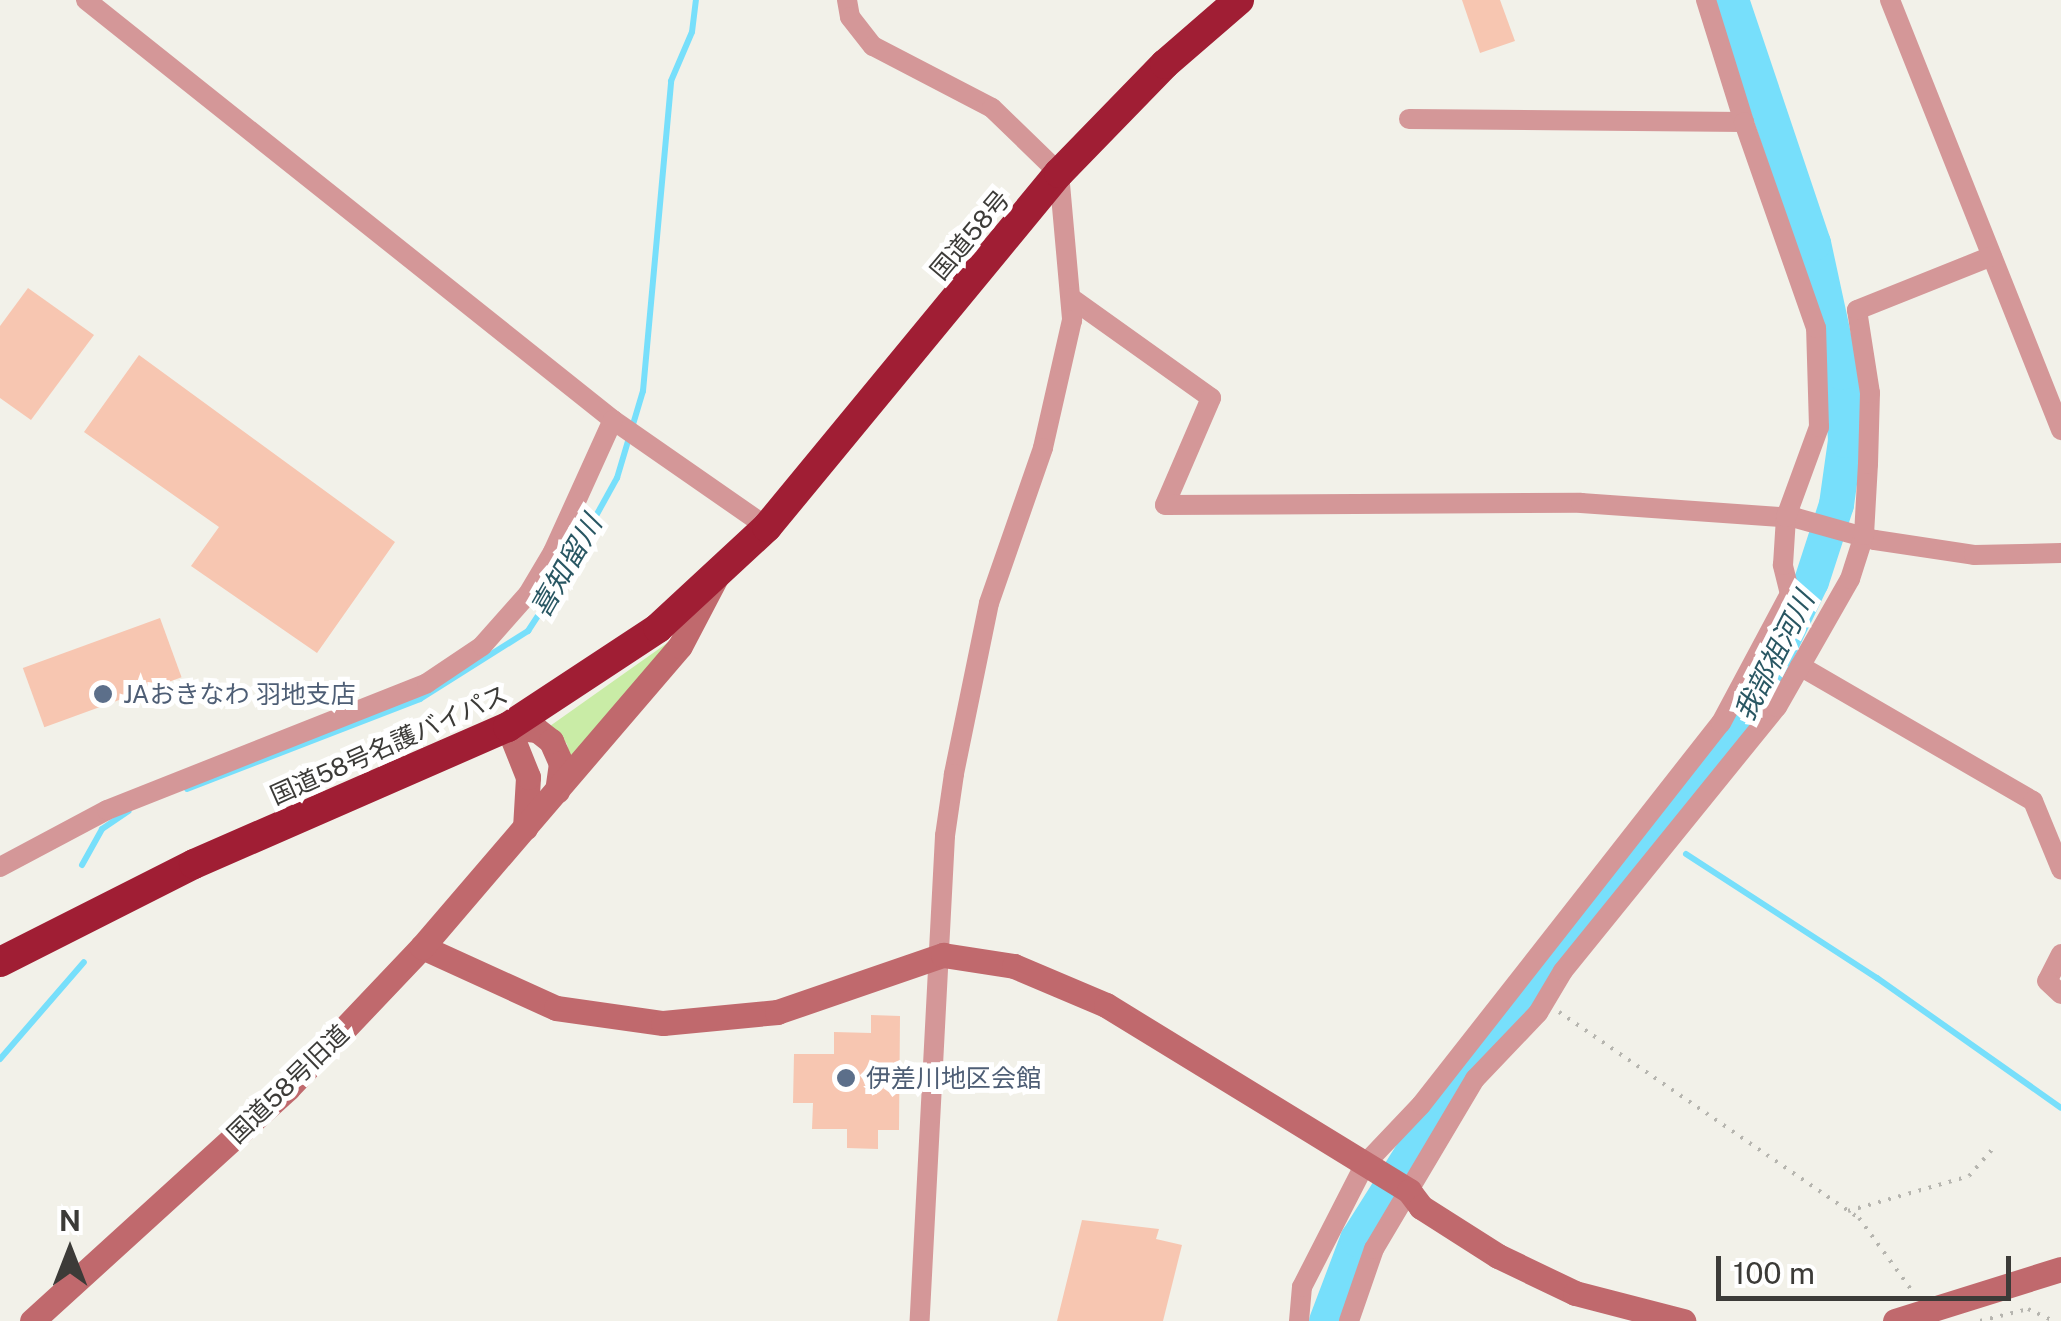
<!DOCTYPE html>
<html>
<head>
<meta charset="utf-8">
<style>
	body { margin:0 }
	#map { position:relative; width:2061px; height:1321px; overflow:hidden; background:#f2f1e9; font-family:"Public Sans","Noto Sans JP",sans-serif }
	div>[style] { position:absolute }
	.green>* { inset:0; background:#c9eca6 }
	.stream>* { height:6px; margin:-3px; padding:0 3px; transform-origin:3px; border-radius:3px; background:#77dffb }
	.river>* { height:35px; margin:-17.5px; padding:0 17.5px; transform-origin:17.5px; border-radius:17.5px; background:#77dffb }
	.building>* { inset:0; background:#f7c6b1; transform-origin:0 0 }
	.path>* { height:4px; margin-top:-2px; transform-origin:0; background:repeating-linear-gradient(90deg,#b6b5af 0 2.5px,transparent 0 10.5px) }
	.street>* { height:20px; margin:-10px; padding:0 10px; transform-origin:10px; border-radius:10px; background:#d49798 }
	.secondary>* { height:25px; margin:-12.5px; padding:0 12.5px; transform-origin:12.5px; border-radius:12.5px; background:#c0696d }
	.highway>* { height:30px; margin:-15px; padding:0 15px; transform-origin:15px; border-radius:15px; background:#a01e34 }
	.dots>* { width:28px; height:28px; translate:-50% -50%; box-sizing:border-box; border:5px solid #fff; border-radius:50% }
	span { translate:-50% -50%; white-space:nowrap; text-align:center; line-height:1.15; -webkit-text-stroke:10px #fff; paint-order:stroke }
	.street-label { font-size:25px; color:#3c3b38 }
	.service-label { font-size:25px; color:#4e5e75 }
	.left { translate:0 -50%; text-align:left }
	.water-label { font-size:28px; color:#295763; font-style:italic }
	.north { position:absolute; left:20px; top:1201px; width:100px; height:100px; -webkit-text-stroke:8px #fff; paint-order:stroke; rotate:0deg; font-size:28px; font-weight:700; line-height:40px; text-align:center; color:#3c3b38 }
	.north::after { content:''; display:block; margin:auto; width:35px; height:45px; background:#3c3b38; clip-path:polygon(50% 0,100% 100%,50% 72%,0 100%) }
	.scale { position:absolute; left:1716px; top:1256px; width:295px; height:45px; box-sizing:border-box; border:5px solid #3c3b38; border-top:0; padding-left:12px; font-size:30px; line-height:35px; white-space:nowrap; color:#3c3b38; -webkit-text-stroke:8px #fff; paint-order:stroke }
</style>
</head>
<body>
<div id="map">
	<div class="green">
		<i style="clip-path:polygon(670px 641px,571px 768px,567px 744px,550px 726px)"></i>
	</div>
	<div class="stream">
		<i style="left:187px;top:789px;width:250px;rotate:-21.1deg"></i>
		<i style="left:420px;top:699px;width:128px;rotate:-32.2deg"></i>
		<i style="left:528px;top:631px;width:51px;rotate:-56.9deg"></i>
		<i style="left:556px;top:588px;width:126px;rotate:-61deg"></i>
		<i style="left:617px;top:478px;width:91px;rotate:-73.4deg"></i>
		<i style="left:643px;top:391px;width:311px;rotate:-84.8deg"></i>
		<i style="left:671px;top:81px;width:53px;rotate:-66.8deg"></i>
		<i style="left:692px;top:32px;width:32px;rotate:-83deg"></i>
		<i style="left:1653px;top:836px;width:2px;rotate:27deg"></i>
		<i style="left:1686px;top:854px;width:228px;rotate:33deg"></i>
		<i style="left:1877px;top:978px;width:225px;rotate:35.2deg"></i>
		<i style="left:82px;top:865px;width:41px;rotate:-60.9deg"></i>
		<i style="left:102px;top:829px;width:32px;rotate:-34deg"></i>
		<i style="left:0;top:1059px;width:128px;rotate:-49.1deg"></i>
	</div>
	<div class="river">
		<i style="left:1326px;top:1321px;width:88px;rotate:-69.3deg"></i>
		<i style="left:1357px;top:1239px;width:174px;rotate:-57.7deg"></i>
		<i style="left:1450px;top:1092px;width:474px;rotate:-51.7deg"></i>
		<i style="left:1744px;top:720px;width:154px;rotate:-64.3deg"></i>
		<i style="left:1811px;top:581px;width:81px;rotate:-72deg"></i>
		<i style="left:1836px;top:504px;width:65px;rotate:-82deg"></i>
		<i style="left:1845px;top:440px;width:68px;rotate:-93.4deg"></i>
		<i style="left:1841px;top:372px;width:132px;rotate:-102.2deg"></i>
		<i style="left:1813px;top:243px;width:256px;rotate:-108.6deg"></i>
	</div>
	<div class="building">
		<i style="clip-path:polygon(1462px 0,1500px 0,1515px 41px,1480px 53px)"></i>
		<i style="clip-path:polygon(28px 288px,94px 335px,31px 420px,0 398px,0 326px)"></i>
		<i style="clip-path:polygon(139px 355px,395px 542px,317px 653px,191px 566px,219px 527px,84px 432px)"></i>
		<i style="left:160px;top:618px;width:63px;height:146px;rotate:70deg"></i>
		<i style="clip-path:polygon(871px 1015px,900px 1016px,899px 1130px,878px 1130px,878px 1149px,847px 1148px,847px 1129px,812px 1129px,813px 1103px,793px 1103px,794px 1054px,834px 1054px,834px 1032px,871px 1033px)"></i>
		<i style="clip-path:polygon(1082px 1220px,1159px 1229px,1156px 1239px,1182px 1245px,1163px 1321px,1057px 1321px)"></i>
	</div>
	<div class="path">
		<i style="left:1559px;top:1012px;width:364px;rotate:34.5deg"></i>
		<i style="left:1859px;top:1218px;width:92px;rotate:53.9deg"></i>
		<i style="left:1848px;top:1211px;width:126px;rotate:-16.1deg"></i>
		<i style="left:1969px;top:1176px;width:37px;rotate:-49deg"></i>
		<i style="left:1980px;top:1321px;width:49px;rotate:-14deg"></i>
		<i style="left:2028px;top:1309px;width:29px;rotate:25deg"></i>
	</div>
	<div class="street">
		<i style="left:86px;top:0;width:674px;rotate:38.55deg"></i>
		<i style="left:613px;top:420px;width:188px;rotate:34.8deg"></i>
		<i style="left:847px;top:0;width:17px;rotate:80deg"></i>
		<i style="left:850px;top:17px;width:37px;rotate:52deg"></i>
		<i style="left:873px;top:46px;width:134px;rotate:27.5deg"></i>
		<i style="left:992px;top:108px;width:93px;rotate:44.1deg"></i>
		<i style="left:1059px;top:173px;width:148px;rotate:84.9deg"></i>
		<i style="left:1072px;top:320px;width:131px;rotate:102.8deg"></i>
		<i style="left:1043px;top:448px;width:164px;rotate:109.2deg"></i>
		<i style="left:989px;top:603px;width:175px;rotate:101.6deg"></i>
		<i style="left:954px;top:774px;width:63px;rotate:98.3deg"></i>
		<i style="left:945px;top:836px;width:486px;rotate:93deg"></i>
		<i style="left:1890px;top:0;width:463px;rotate:68.3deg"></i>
		<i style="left:1409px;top:119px;width:335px;rotate:0.5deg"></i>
		<i style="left:1744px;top:122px;width:128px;rotate:-107.3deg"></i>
		<i style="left:1071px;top:298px;width:172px;rotate:35.5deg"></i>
		<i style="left:1211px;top:398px;width:116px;rotate:113.3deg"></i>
		<i style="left:1165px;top:505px;width:416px;rotate:-0.3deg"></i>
		<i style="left:1581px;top:503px;width:216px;rotate:4deg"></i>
		<i style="left:1796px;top:518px;width:82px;rotate:15.6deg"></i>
		<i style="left:1875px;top:540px;width:100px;rotate:8.6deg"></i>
		<i style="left:1974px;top:555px;width:87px;rotate:-1.3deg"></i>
		<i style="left:1800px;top:666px;width:269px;rotate:30.1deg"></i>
		<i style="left:2033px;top:801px;width:74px;rotate:67.6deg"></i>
		<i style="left:0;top:867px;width:121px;rotate:-28deg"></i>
		<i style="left:107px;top:810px;width:344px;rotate:-21.6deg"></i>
		<i style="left:427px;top:683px;width:66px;rotate:-33.9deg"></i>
		<i style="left:482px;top:646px;width:69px;rotate:-48.5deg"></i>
		<i style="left:528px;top:594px;width:49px;rotate:-59.2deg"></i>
		<i style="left:553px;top:552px;width:145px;rotate:-65.6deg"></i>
		<i style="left:2061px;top:954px;width:30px;rotate:117deg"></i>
		<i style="left:2047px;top:981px;width:19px;rotate:43deg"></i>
		<i style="left:1299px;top:1321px;width:34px;rotate:-85deg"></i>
		<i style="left:1302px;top:1287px;width:138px;rotate:-62.9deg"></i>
		<i style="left:1365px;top:1164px;width:81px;rotate:-46.5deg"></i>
		<i style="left:1421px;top:1105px;width:486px;rotate:-51.9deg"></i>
		<i style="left:1721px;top:723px;width:146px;rotate:-61.9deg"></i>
		<i style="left:1790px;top:594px;width:30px;rotate:-104deg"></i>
		<i style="left:1783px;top:565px;width:48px;rotate:-86.4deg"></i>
		<i style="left:1786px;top:517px;width:96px;rotate:-69.9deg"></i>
		<i style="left:1819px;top:427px;width:99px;rotate:-91.7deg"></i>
		<i style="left:1816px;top:328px;width:218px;rotate:-109.3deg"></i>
		<i style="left:1349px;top:1321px;width:76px;rotate:-70.9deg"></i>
		<i style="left:1374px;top:1249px;width:198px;rotate:-59.3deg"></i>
		<i style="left:1475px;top:1079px;width:91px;rotate:-46.3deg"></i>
		<i style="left:1538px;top:1013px;width:49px;rotate:-59.2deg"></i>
		<i style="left:1563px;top:971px;width:340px;rotate:-51deg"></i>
		<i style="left:1777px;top:707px;width:147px;rotate:-60.3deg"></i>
		<i style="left:1850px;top:579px;width:46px;rotate:-72.3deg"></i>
		<i style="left:1864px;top:535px;width:71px;rotate:-86.8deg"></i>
		<i style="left:1868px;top:464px;width:71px;rotate:-88.4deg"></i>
		<i style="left:1870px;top:393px;width:84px;rotate:-98.9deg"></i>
		<i style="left:1857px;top:310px;width:145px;rotate:-21.8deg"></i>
	</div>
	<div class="secondary">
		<i style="left:525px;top:828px;width:51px;rotate:-86.6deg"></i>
		<i style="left:528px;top:777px;width:54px;rotate:-111.8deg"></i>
		<i style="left:508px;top:727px;width:29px;rotate:6deg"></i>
		<i style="left:537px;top:730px;width:18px;rotate:38deg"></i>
		<i style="left:551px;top:741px;width:24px;rotate:66deg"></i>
		<i style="left:561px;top:763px;width:28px;rotate:98deg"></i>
		<i style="left:422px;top:947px;width:147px;rotate:24.5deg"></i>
		<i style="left:556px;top:1008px;width:108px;rotate:8deg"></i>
		<i style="left:663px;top:1023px;width:115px;rotate:-5.5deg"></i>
		<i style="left:777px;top:1012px;width:176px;rotate:-19deg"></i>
		<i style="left:943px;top:955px;width:72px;rotate:8.8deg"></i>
		<i style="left:1014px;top:966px;width:100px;rotate:23deg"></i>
		<i style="left:1106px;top:1005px;width:356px;rotate:31.5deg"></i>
		<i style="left:1409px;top:1191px;width:20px;rotate:53deg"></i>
		<i style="left:1421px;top:1207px;width:91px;rotate:32.5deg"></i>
		<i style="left:1498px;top:1256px;width:85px;rotate:25.7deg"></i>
		<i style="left:1575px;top:1293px;width:112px;rotate:14.5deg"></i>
		<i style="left:32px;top:1321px;width:346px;rotate:-42.3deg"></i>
		<i style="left:288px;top:1088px;width:195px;rotate:-46.5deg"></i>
		<i style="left:422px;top:947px;width:396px;rotate:-49.4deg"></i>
		<i style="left:680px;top:646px;width:78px;rotate:-62.4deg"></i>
		<i style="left:1895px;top:1321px;width:174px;rotate:-17.4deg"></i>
	</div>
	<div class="highway">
		<i style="left:0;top:962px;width:217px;rotate:-26.8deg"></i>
		<i style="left:194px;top:864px;width:343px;rotate:-23.6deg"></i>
		<i style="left:508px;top:727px;width:180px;rotate:-33.4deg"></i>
		<i style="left:658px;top:628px;width:149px;rotate:-42.8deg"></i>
		<i style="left:767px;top:527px;width:459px;rotate:-50.5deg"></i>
		<i style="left:1059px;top:173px;width:152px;rotate:-45.8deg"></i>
		<i style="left:1165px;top:64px;width:98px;rotate:-40.9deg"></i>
	</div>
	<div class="dots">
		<i style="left:103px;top:694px;background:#5c6f8a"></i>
		<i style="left:846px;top:1078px;background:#5c6f8a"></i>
	</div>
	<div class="street-label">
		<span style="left:970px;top:235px;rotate:-50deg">国道58号</span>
		<span style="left:389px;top:745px;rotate:-24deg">国道58号名護バイパス</span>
		<span style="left:288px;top:1084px;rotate:-44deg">国道58号旧道</span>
	</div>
	<div class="service-label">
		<span class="left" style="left:123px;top:694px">JAおきなわ 羽地支店</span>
		<span class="left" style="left:866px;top:1078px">伊差川地区会館</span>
	</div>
	<div class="water-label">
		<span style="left:566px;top:566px;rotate:-60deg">喜知留川</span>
		<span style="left:1774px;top:656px;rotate:-63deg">我部祖河川</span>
	</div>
	<div class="north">N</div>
	<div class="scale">100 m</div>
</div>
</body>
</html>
